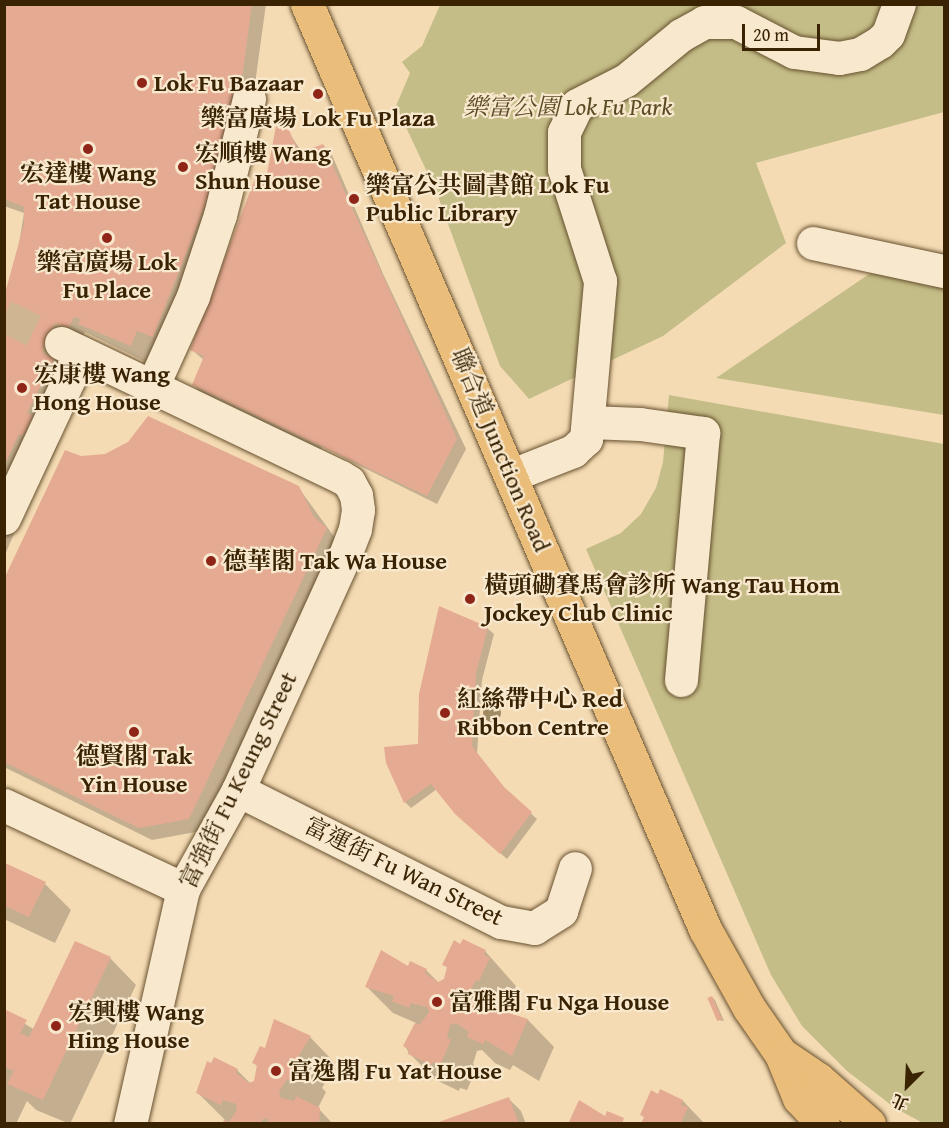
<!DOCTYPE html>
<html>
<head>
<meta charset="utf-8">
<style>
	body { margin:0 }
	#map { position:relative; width:949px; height:1128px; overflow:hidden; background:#f4dbb4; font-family:"Gentium Book Plus","Noto Serif TC",serif }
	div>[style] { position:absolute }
	.green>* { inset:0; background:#c4bd87 }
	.shadow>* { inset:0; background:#0003 }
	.building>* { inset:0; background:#e5aa92; transform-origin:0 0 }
	.minor-tunnel>* { height:33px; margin-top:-16.5px; transform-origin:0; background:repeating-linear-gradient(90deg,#cfb691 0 33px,transparent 0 49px) }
	.roads { filter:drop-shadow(0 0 2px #68512f) drop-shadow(0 0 2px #68512f) }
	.minor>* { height:33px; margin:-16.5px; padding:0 16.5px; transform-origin:16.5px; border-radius:16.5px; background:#f8e8ce }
	.major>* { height:33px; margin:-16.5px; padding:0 16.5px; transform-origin:16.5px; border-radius:16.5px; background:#eabe7a }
	.trees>* { width:18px; height:18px; margin:-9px; border-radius:50%; background:#a08b65 }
	.dots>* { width:16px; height:16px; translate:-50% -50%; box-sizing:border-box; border:3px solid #f8e8ce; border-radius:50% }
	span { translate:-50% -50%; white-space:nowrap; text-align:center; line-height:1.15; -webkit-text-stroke:4.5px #f8e8ce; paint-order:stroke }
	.poi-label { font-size:24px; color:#392303; font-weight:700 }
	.left { translate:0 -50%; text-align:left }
	.park-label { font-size:24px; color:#5c4a24; font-style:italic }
	.street-label { font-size:24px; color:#392303 }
	.frame { position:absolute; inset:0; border:6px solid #392303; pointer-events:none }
	.north { position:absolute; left:877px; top:1056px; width:60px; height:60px; -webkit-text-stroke:4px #f8e8ce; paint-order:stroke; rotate:204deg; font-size:16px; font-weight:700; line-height:24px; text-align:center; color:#392303 }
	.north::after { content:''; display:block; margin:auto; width:21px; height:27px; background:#392303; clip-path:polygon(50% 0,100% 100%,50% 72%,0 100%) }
	.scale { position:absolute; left:742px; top:24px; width:78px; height:27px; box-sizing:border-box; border:3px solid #392303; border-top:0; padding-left:8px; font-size:18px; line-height:21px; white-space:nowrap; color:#392303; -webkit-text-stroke:4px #f8e8ce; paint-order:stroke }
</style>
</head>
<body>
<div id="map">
	<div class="green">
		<i style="clip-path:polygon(440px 5px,944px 5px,944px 112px,756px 163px,786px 243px,663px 336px,529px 399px,500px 366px,436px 191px,396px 106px,410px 73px,402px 62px,422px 46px)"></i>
		<i style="clip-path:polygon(881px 266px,944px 288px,944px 415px,716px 378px)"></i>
		<i style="clip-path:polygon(669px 395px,944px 444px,944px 1123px,923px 1123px,895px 1108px,847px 1071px,802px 1026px,771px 975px,586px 549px,621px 533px,641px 514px,656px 488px,663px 462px)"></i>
	</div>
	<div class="shadow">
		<i style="clip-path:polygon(4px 4px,266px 4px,255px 84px,240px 143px,148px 363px,85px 332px,66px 371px,54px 439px,59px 443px,50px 462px,46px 460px,4px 557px,4px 336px,24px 213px,4px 206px)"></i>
		<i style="clip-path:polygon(288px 132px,303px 153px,323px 145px,332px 155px,384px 276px,466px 449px,437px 504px,322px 447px,321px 450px,203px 395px,194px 385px,204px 360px,192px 350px)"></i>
		<i style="clip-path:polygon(81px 457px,298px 487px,338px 542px,201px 831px,152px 840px,4px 767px,4px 583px)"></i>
		<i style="clip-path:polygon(487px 628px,494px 634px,482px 680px,477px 754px,508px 793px,537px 819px,507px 859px,463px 820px,437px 789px,411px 808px,405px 802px,419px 746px)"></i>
		<i style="clip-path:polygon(4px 865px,45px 884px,71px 910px,55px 943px,4px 919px)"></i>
		<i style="clip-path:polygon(485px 951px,516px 986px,506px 1007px,497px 1003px,508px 1014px,528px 1020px,554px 1047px,539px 1081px,513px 1065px,510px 1070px,495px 1063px,482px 1050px,477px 1051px,473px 1064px,477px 1068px,467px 1090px,460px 1088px,459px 1091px,436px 1080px,409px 1053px,405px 1046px,416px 1023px,393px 1013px,366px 986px,408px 968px,426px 970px,439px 983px,445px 981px,448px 968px,444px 964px)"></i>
		<i style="clip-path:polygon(110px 958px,136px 985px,70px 1124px,36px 1110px,27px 1101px,16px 1124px,4px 1124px,4px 1011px,35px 1030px)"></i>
		<i style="clip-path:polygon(712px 997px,715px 1000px,724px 1021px,718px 1020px)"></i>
		<i style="clip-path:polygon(310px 1037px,336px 1064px,322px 1088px,326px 1092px,318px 1108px,333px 1124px,224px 1124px,225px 1120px,198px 1093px,207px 1063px,237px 1070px,251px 1084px,255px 1082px,258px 1067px,254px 1063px,266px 1050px)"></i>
		<i style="clip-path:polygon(661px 1091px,683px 1101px,705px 1124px,644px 1124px)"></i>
		<i style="clip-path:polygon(509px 1099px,521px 1111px,526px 1124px,443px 1124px)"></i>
	</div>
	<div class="building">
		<i style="clip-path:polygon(4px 4px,252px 4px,243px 71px,210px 193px,153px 337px,137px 331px,131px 346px,78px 324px,81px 319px,74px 317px,27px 413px,33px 416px,23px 436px,19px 434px,4px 466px,4px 297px,24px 224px,24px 207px,4px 199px)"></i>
		<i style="clip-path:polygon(276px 126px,289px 130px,299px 153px,323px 144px,457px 439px,427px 496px,192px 385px,204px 356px,190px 350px,257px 173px,267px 174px)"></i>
		<i style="clip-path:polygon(148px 416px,299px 486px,314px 517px,327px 528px,189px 819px,139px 828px,4px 762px,4px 579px,65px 450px,81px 456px,105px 454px,128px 442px)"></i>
		<i style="clip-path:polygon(439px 606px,488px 627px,476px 673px,472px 746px,504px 787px,532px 812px,500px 854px,455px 814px,431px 784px,404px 803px,386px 763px,384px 747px,418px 744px,419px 694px)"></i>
		<i style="clip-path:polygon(5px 863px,46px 882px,29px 917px,5px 906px)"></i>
		<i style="clip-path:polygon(463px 939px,486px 950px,484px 955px,490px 958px,479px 981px,476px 980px,470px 991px,464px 993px,466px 999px,482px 1003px,485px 997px,501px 1005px,499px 1010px,528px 1019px,512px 1056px,485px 1040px,483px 1044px,467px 1037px,469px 1032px,456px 1023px,450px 1025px,447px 1038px,451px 1040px,440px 1065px,433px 1062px,432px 1065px,408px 1054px,409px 1050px,403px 1046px,415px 1023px,419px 1025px,429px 1012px,427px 1007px,411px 1003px,409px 1008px,392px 1001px,394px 996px,365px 987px,381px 950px,408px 966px,410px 961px,427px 969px,425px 973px,438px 982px,444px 979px,447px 967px,442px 965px,454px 940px,460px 944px)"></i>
		<i style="clip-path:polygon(75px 941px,111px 957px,43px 1100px,7px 1084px,14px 1071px,4px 1067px,4px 1009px,27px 1020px,20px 1033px,29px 1037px)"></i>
		<i style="left:712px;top:996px;width:25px;height:5px;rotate:67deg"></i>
		<i style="clip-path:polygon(274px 1019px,311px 1036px,295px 1062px,300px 1064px,292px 1081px,287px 1079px,279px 1092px,281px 1098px,294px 1101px,296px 1096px,320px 1108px,319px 1124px,269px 1124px,267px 1118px,261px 1120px,263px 1124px,222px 1124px,224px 1120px,229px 1122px,237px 1110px,236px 1104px,223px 1100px,221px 1105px,196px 1093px,207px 1061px,211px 1063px,214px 1057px,238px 1069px,236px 1073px,249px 1083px,254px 1081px,257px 1065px,252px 1063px,260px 1046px,265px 1048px)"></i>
		<i style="clip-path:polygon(660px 1089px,683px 1100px,681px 1105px,688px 1107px,680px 1124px,641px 1124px,644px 1117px,640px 1115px,651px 1090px,658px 1094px)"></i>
		<i style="clip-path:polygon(509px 1097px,519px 1124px,436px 1124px,436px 1123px)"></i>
		<i style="clip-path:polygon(579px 1100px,605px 1116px,607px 1111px,624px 1118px,622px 1124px,568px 1124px)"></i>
	</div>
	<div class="minor-tunnel">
		<i style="left:4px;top:316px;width:63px;rotate:25.3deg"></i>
	</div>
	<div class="roads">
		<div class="minor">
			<i style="left:813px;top:243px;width:134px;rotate:12.1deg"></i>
			<i style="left:61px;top:343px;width:310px;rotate:25.6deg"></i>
			<i style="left:341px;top:477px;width:9px;rotate:32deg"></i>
			<i style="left:349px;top:482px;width:15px;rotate:62deg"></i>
			<i style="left:356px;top:495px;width:15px;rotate:82deg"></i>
			<i style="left:358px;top:510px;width:19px;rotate:99deg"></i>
			<i style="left:355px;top:529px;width:28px;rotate:111deg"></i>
			<i style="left:345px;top:555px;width:258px;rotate:114.5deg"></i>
			<i style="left:238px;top:790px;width:113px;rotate:119.1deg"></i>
			<i style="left:183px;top:889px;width:241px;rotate:102.7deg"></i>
			<i style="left:152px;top:387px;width:100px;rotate:-65.7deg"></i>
			<i style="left:193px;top:296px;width:85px;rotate:-71.6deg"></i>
			<i style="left:220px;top:215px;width:120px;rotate:-76deg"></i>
			<i style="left:589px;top:422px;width:51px;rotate:2.2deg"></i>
			<i style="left:640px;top:424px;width:64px;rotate:8.1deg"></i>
			<i style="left:703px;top:433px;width:248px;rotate:95.1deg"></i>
			<i style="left:512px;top:475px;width:66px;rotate:-21.5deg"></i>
			<i style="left:573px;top:451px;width:18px;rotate:-43deg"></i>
			<i style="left:586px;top:439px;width:159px;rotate:-84.9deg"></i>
			<i style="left:600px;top:281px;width:118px;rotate:-107.8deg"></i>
			<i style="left:564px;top:169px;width:37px;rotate:-90deg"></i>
			<i style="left:564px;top:132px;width:30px;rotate:-64deg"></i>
			<i style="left:577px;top:105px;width:55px;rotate:-27deg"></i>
			<i style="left:626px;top:80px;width:71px;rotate:-39.3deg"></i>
			<i style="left:681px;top:35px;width:26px;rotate:-29deg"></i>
			<i style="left:704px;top:22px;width:32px"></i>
			<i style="left:736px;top:22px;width:65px;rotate:27.3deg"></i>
			<i style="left:794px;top:52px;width:45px;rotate:7.6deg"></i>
			<i style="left:839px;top:58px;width:21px;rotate:-11deg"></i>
			<i style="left:860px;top:54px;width:23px;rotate:-31deg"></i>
			<i style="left:880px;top:42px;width:11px;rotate:-45deg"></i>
			<i style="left:888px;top:34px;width:32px;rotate:-70deg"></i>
			<i style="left:4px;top:518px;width:182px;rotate:-65deg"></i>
			<i style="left:238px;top:790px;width:294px;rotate:26.7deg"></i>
			<i style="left:501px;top:922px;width:34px;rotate:10deg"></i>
			<i style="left:534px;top:928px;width:32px;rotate:-32deg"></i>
			<i style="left:561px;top:911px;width:45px;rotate:-72deg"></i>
			<i style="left:4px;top:805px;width:198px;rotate:25.1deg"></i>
		</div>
		<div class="major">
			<i style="left:307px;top:4px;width:1007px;rotate:66.72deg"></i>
			<i style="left:705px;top:929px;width:90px;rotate:60.9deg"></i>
			<i style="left:749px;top:1008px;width:56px;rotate:55.2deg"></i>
			<i style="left:781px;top:1054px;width:48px;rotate:67.8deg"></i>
			<i style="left:799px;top:1098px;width:35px;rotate:47deg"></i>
			<i style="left:781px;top:1054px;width:45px;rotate:34deg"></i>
			<i style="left:818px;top:1079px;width:68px;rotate:41.4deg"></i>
		</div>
	</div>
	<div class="trees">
		<i style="left:492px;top:713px"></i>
	</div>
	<div class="dots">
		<i style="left:142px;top:83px;background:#8f2418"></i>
		<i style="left:318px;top:94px;background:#8f2418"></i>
		<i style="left:88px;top:149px;background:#8f2418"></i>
		<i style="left:183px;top:167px;background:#8f2418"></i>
		<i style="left:354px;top:199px;background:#8f2418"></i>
		<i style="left:107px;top:238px;background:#8f2418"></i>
		<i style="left:22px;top:388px;background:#8f2418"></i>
		<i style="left:211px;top:561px;background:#8f2418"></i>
		<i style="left:470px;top:599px;background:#8f2418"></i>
		<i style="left:445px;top:713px;background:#8f2418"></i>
		<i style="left:134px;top:732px;background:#8f2418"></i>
		<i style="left:437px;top:1002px;background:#8f2418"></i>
		<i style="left:56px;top:1026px;background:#8f2418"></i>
		<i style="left:276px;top:1071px;background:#8f2418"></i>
	</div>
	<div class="poi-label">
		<span class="left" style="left:154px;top:83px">Lok Fu Bazaar</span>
		<span style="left:318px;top:118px">樂富廣場 Lok Fu Plaza</span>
		<span class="left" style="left:195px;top:167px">宏順樓 Wang<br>Shun House</span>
		<span style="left:88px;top:187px">宏達樓 Wang<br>Tat House</span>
		<span class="left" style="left:366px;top:199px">樂富公共圖書館 Lok Fu<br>Public Library</span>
		<span style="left:107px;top:276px">樂富廣場 Lok<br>Fu Place</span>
		<span class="left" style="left:34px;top:388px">宏康樓 Wang<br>Hong House</span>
		<span class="left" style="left:223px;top:561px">德華閣 Tak Wa House</span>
		<span class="left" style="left:484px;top:599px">橫頭磡賽馬會診所 Wang Tau Hom<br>Jockey Club Clinic</span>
		<span class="left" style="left:457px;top:713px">紅絲帶中心 Red<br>Ribbon Centre</span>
		<span style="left:134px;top:770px">德賢閣 Tak<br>Yin House</span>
		<span class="left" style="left:449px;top:1002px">富雅閣 Fu Nga House</span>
		<span class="left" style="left:68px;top:1026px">宏興樓 Wang<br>Hing House</span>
		<span class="left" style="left:288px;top:1071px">富逸閣 Fu Yat House</span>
	</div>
	<div class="park-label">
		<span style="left:568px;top:107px">樂富公園 Lok Fu Park</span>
	</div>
	<div class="street-label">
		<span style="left:501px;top:450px;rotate:67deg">聯合道 Junction Road</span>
		<span style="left:238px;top:780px;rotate:-64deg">富強街 Fu Keung Street</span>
		<span style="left:404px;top:871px;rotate:26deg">富運街 Fu Wan Street</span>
	</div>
	<div class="frame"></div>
	<div class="north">北</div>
	<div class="scale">20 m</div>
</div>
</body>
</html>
